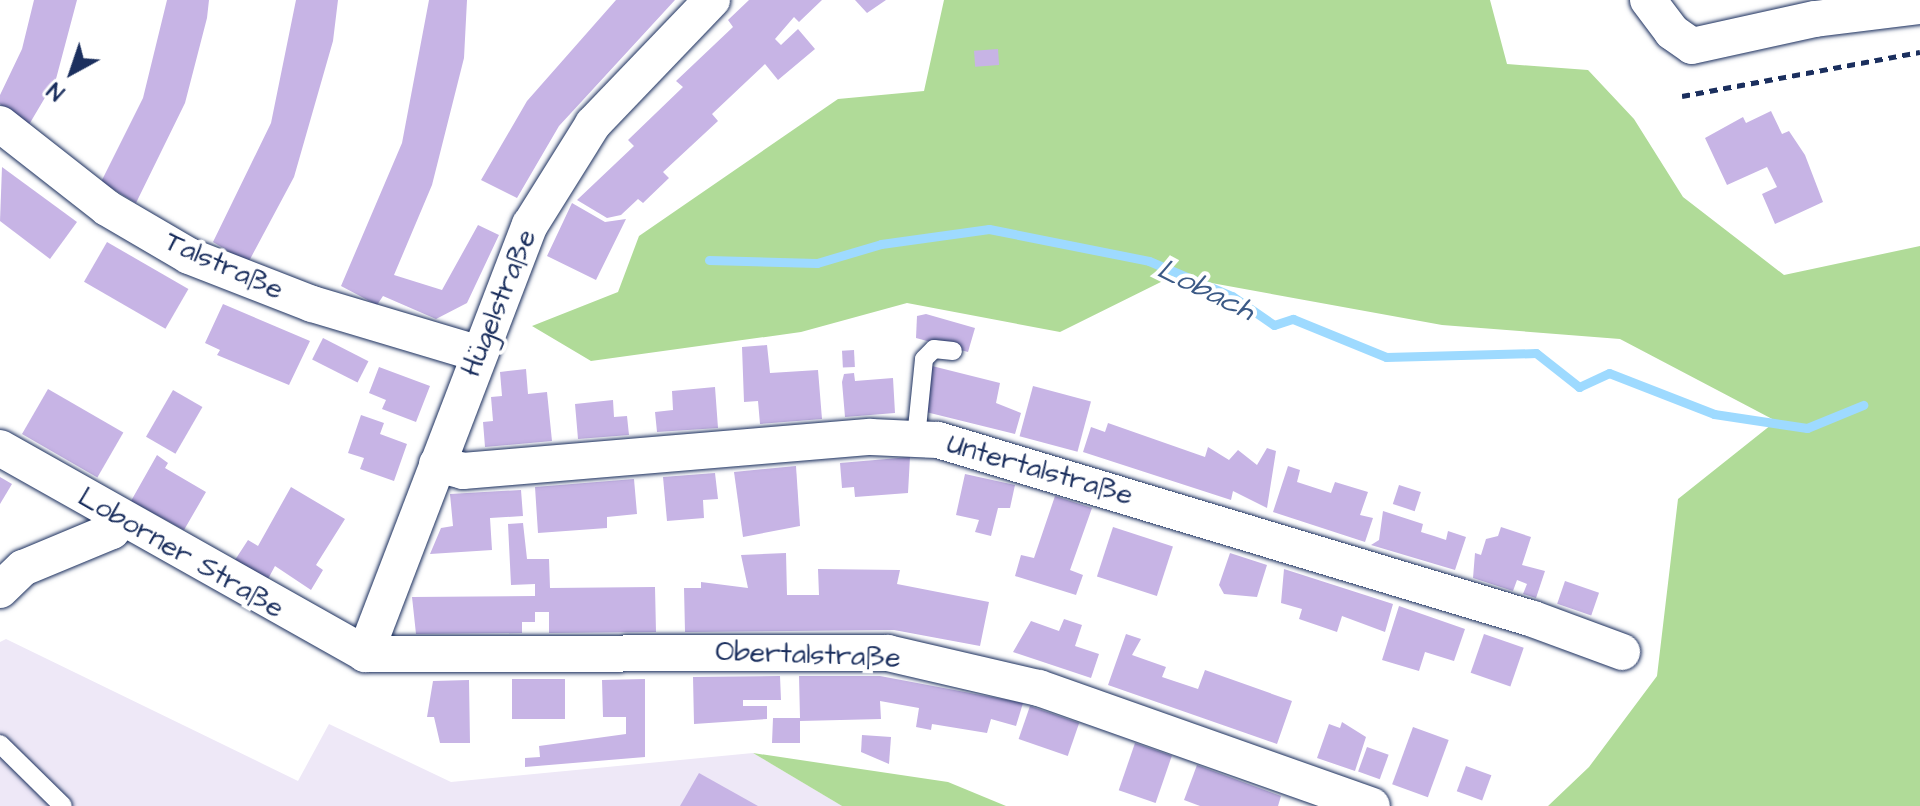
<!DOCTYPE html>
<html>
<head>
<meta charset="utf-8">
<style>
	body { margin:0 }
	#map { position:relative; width:1920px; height:806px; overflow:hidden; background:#fff; font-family:"Architects Daughter",sans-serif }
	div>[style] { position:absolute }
	.built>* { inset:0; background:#eee8f7 }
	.green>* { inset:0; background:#b0db98 }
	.stream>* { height:9px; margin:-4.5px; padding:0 4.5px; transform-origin:4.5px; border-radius:4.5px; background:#9edaff }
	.building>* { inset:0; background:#c7b4e5; transform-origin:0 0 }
	.path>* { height:5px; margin-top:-2.5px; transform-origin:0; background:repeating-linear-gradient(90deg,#1b2f5e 0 8px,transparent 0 14px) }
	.roads { filter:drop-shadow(0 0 2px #1b2f5e) drop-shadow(0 0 2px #1b2f5e) }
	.service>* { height:18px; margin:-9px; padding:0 9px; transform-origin:9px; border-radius:9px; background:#fff }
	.minor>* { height:36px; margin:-18px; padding:0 18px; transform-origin:18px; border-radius:18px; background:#fff }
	span { translate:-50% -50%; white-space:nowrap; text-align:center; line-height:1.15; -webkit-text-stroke:8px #fff; paint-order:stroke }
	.street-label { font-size:28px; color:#1b2f5e }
	.water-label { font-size:30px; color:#3c5a86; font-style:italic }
	.north { position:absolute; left:32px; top:32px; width:80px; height:80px; -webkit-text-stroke:6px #fff; paint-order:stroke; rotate:220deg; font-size:22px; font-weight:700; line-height:32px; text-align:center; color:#1b2f5e }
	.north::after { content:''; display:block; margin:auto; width:28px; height:36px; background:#1b2f5e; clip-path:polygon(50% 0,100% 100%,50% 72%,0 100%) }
</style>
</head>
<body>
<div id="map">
	<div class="built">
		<i style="clip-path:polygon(6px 639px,298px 781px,329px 724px,451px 782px,753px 753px,842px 806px,0 806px,0 642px)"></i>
	</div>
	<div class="green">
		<i style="clip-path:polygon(944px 0,1490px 0,1507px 64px,1588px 70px,1634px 119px,1683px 197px,1784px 275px,1920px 246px,1920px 806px,1548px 806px,1589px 767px,1657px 676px,1678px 499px,1776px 421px,1620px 339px,1442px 325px,1173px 276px,1060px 332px,907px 303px,801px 332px,591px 361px,532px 326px,618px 292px,639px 236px,838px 99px,924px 91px)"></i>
		<i style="clip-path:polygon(753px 753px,948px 782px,1006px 806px,842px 806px)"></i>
	</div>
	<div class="stream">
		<i style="left:709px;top:260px;width:108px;rotate:1.6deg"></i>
		<i style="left:817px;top:263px;width:67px;rotate:-16.5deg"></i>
		<i style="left:881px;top:244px;width:109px;rotate:-7.9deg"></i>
		<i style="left:989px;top:229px;width:163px;rotate:11.3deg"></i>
		<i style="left:1149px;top:261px;width:90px;rotate:22.9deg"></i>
		<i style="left:1232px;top:296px;width:51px;rotate:34.6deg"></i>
		<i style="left:1274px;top:325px;width:20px;rotate:-18deg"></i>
		<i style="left:1293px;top:319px;width:100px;rotate:22.2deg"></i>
		<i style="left:1386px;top:357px;width:150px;rotate:-1.5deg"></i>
		<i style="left:1536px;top:353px;width:55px;rotate:38.3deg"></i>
		<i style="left:1579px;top:387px;width:33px;rotate:-25deg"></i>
		<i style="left:1609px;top:373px;width:113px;rotate:21.3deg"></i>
		<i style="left:1714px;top:414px;width:94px;rotate:8.6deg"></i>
		<i style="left:1807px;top:428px;width:61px;rotate:-22.3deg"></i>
	</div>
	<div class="building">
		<i style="clip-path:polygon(34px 0,77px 0,56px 79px,27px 128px,0 104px,0 95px,22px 49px)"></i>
		<i style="clip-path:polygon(167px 0,209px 0,207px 18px,185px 103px,136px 203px,101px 182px,143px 98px)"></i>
		<i style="clip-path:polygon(296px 0,338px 0,333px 41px,294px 177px,248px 263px,213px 242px,271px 123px)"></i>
		<i style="clip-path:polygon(429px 0,467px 0,464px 58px,432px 185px,394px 275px,442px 290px,478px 225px,499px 235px,467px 303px,436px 319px,383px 296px,377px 305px,341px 286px,402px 143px)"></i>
		<i style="clip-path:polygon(616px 0,675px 0,559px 126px,517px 198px,481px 180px,527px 101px)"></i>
		<i style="clip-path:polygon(749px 0,822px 0,799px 22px,794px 17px,775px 39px,781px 45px,798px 29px,815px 49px,778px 80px,765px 64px,712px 114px,718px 121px,663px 172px,669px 178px,643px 203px,638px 199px,621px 215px,607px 218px,577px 200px,634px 146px,628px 140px,683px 87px,676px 81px,733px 27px,728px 20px)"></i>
		<i style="clip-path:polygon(855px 0,886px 0,867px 13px)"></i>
		<i style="left:998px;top:49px;width:16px;height:24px;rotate:86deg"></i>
		<i style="clip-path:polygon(1771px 111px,1782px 134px,1789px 131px,1805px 155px,1823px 202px,1775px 224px,1762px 194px,1777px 187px,1767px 167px,1727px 185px,1705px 138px,1743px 117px,1746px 123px)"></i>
		<i style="clip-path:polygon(2px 167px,77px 222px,50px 259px,0 221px)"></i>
		<i style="clip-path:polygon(572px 203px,605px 222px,626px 219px,596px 280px,547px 256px)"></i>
		<i style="left:107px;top:242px;width:94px;height:46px;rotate:30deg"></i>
		<i style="clip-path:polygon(223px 304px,310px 341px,289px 385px,217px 355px,220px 350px,205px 343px)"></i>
		<i style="clip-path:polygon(926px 314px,975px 328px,968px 352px,916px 338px,917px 316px)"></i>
		<i style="left:323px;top:338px;width:51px;height:24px;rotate:27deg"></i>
		<i style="clip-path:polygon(767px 345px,770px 373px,818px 370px,822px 419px,760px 424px,758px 401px,744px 402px,742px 347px)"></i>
		<i style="left:854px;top:350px;width:17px;height:12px;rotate:87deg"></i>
		<i style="clip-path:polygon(928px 365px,1000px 383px,996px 403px,1021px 413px,1015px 434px,926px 412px)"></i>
		<i style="clip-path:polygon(379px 367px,430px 386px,416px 422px,382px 409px,386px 400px,369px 393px)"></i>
		<i style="clip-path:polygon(526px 369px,528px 394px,547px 392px,552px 441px,485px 447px,483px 422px,493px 421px,491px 397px,502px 396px,500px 372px)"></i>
		<i style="clip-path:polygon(854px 373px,855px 381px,893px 378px,895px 413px,845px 417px,842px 382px,844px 374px)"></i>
		<i style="left:1033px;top:386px;width:60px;height:52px;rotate:15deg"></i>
		<i style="clip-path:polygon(715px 387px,718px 428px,657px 432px,655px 412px,673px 410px,672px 391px)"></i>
		<i style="left:48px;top:389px;width:87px;height:52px;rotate:30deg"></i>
		<i style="left:173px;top:390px;width:34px;height:54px;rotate:30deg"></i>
		<i style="clip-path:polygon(613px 400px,614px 417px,627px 416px,629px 435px,578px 439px,575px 404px)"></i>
		<i style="clip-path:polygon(361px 415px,384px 423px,380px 434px,407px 444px,394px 481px,360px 469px,364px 458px,348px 453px)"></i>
		<i style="clip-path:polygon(1108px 423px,1205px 457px,1208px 447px,1229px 460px,1238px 450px,1257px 465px,1267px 448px,1276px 451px,1267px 508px,1233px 491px,1231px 500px,1083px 452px,1091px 427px,1105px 432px)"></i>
		<i style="clip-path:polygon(157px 455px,168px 463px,165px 468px,206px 492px,184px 530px,131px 501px)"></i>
		<i style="clip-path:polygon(910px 457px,908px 493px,855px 497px,854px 487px,842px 488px,840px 463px)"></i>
		<i style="clip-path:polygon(796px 466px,800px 526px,743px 537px,734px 472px)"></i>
		<i style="clip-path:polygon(1288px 466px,1300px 470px,1297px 482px,1331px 493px,1335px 482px,1368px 492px,1360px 515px,1373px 518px,1365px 542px,1273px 512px)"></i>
		<i style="clip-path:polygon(715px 473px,718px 499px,703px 500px,704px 518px,667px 521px,663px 477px)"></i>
		<i style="clip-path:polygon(965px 474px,1015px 485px,1010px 508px,998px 508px,991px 536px,975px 532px,979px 520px,956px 515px)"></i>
		<i style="clip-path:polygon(0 477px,12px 484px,0 504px)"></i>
		<i style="clip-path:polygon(634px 479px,637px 514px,607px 517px,607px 528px,538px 533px,535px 487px)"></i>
		<i style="left:1399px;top:485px;width:23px;height:20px;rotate:18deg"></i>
		<i style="clip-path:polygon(291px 487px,345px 519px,316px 565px,323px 570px,311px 590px,275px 566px,268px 579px,235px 560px,248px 540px,258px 546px)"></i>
		<i style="clip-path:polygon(521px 490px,523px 516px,490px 518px,492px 550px,430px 554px,441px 528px,453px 526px,450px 494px)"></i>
		<i style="clip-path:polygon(1055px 496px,1092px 508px,1070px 570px,1083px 575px,1076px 595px,1015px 576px,1021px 555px,1034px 558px)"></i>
		<i style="clip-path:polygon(1383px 511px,1423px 524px,1421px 532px,1434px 536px,1446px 540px,1448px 531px,1466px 537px,1455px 570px,1371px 545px,1379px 540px)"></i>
		<i style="clip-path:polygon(523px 523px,527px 559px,549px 559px,550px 588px,655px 587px,656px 632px,549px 633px,549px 612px,535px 612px,535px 622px,522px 622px,522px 633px,416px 634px,412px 597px,535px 596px,535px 584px,511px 585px,508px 524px)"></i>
		<i style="left:1113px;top:527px;width:63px;height:52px;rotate:18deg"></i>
		<i style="clip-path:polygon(1501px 527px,1531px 537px,1522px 565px,1545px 571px,1536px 598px,1523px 594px,1527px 584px,1517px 580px,1513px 591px,1473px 578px,1475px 553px,1481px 555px,1486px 539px,1498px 536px)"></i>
		<i style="clip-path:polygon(786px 553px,787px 595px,819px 595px,818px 569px,900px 570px,897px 584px,989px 602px,980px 646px,894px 630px,685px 632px,684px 588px,701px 588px,701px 582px,748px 588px,741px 555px)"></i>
		<i style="clip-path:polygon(1230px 553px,1267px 565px,1257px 597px,1224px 594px,1219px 585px)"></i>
		<i style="clip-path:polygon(1284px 569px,1393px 604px,1385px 632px,1342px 616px,1337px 632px,1299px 619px,1302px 609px,1281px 603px)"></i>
		<i style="left:1565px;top:581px;width:36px;height:24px;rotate:19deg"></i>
		<i style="clip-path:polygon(1399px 606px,1465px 629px,1454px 661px,1425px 652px,1419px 671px,1382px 660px)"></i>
		<i style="clip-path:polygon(1064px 619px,1082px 625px,1075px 646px,1099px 654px,1091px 678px,1013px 652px,1031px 621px,1059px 631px)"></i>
		<i style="clip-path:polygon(1126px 634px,1141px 639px,1132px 655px,1166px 667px,1162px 677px,1198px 689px,1205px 670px,1292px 701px,1277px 744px,1108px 685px)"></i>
		<i style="left:1484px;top:634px;width:42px;height:41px;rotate:19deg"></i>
		<i style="clip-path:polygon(780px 676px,781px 700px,743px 700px,743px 706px,767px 706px,767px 719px,694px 724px,693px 677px)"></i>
		<i style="clip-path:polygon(799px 676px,880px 676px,1023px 703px,1016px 726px,991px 719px,987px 733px,932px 724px,931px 730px,916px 727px,919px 708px,880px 701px,881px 719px,800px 721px,800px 743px,772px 743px,773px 718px,800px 718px)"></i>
		<i style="left:512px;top:679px;width:53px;height:40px"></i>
		<i style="clip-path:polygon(645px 679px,645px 757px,525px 767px,525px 758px,540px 757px,539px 746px,626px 734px,626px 717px,603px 717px,602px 680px)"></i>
		<i style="clip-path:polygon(469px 680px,470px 743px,440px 743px,434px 717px,427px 717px,433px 681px)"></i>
		<i style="left:1030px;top:706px;width:52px;height:35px;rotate:19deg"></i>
		<i style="clip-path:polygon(1342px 722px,1366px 737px,1355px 771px,1317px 758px,1329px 724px,1340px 728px)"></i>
		<i style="left:1413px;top:727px;width:38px;height:61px;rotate:20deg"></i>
		<i style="clip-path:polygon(862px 735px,891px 737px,889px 764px,861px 752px)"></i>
		<i style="left:1135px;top:743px;width:39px;height:50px;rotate:19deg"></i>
		<i style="left:1367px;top:747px;width:23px;height:26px;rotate:20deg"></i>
		<i style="clip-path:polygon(1197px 765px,1281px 796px,1278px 806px,1200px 806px,1184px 800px)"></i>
		<i style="left:1466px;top:766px;width:27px;height:27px;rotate:20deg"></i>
		<i style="clip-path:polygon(699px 773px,758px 806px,680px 806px)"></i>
	</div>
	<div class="path">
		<i style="left:1682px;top:96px;width:242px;rotate:-10.5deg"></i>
	</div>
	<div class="roads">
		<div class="service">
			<i style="left:916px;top:438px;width:79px;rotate:-84.2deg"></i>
			<i style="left:924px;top:359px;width:14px;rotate:-45deg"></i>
			<i style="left:934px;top:349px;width:19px;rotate:6deg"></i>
			<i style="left:0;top:744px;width:88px;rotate:44.5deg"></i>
		</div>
		<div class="minor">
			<i style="left:1648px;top:0;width:40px;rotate:53deg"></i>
			<i style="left:1672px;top:32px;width:24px;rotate:35deg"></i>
			<i style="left:1692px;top:46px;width:126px;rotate:-12.4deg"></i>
			<i style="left:1815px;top:19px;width:106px;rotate:-7.1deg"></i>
			<i style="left:0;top:124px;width:136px;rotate:38.1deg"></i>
			<i style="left:107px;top:208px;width:95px;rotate:30.3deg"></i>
			<i style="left:189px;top:256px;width:132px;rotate:21.3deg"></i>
			<i style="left:312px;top:304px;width:171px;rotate:16.6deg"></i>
			<i style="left:0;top:448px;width:419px;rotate:29.4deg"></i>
			<i style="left:365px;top:654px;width:523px;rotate:-0.11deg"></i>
			<i style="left:888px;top:653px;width:155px;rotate:13.1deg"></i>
			<i style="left:1039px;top:688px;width:353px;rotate:19.5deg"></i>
			<i style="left:437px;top:464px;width:27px;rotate:15deg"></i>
			<i style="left:463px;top:471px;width:409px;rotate:-4.8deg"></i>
			<i style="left:871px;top:437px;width:67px;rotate:2.6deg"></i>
			<i style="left:938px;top:440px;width:621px;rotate:16.74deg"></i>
			<i style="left:1533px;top:619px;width:95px;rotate:20.3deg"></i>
			<i style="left:0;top:590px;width:32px;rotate:-44deg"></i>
			<i style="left:23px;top:568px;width:96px;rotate:-22.6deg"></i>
			<i style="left:112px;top:531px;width:14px;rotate:-56deg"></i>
			<i style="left:365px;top:654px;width:460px;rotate:-69deg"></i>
			<i style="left:530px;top:225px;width:119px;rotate:-58deg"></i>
			<i style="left:593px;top:124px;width:172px;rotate:-46.2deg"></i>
		</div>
	</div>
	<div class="street-label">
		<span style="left:224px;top:266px;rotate:24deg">Talstraße</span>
		<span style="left:499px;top:303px;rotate:-68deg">Hügelstraße</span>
		<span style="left:1040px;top:470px;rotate:16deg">Untertalstraße</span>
		<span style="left:181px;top:553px;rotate:30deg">Loborner Straße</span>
		<span style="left:808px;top:655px;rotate:2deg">Obertalstraße</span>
	</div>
	<div class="water-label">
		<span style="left:1206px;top:290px;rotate:26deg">Lobach</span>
	</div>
	<div class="north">N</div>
</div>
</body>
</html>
